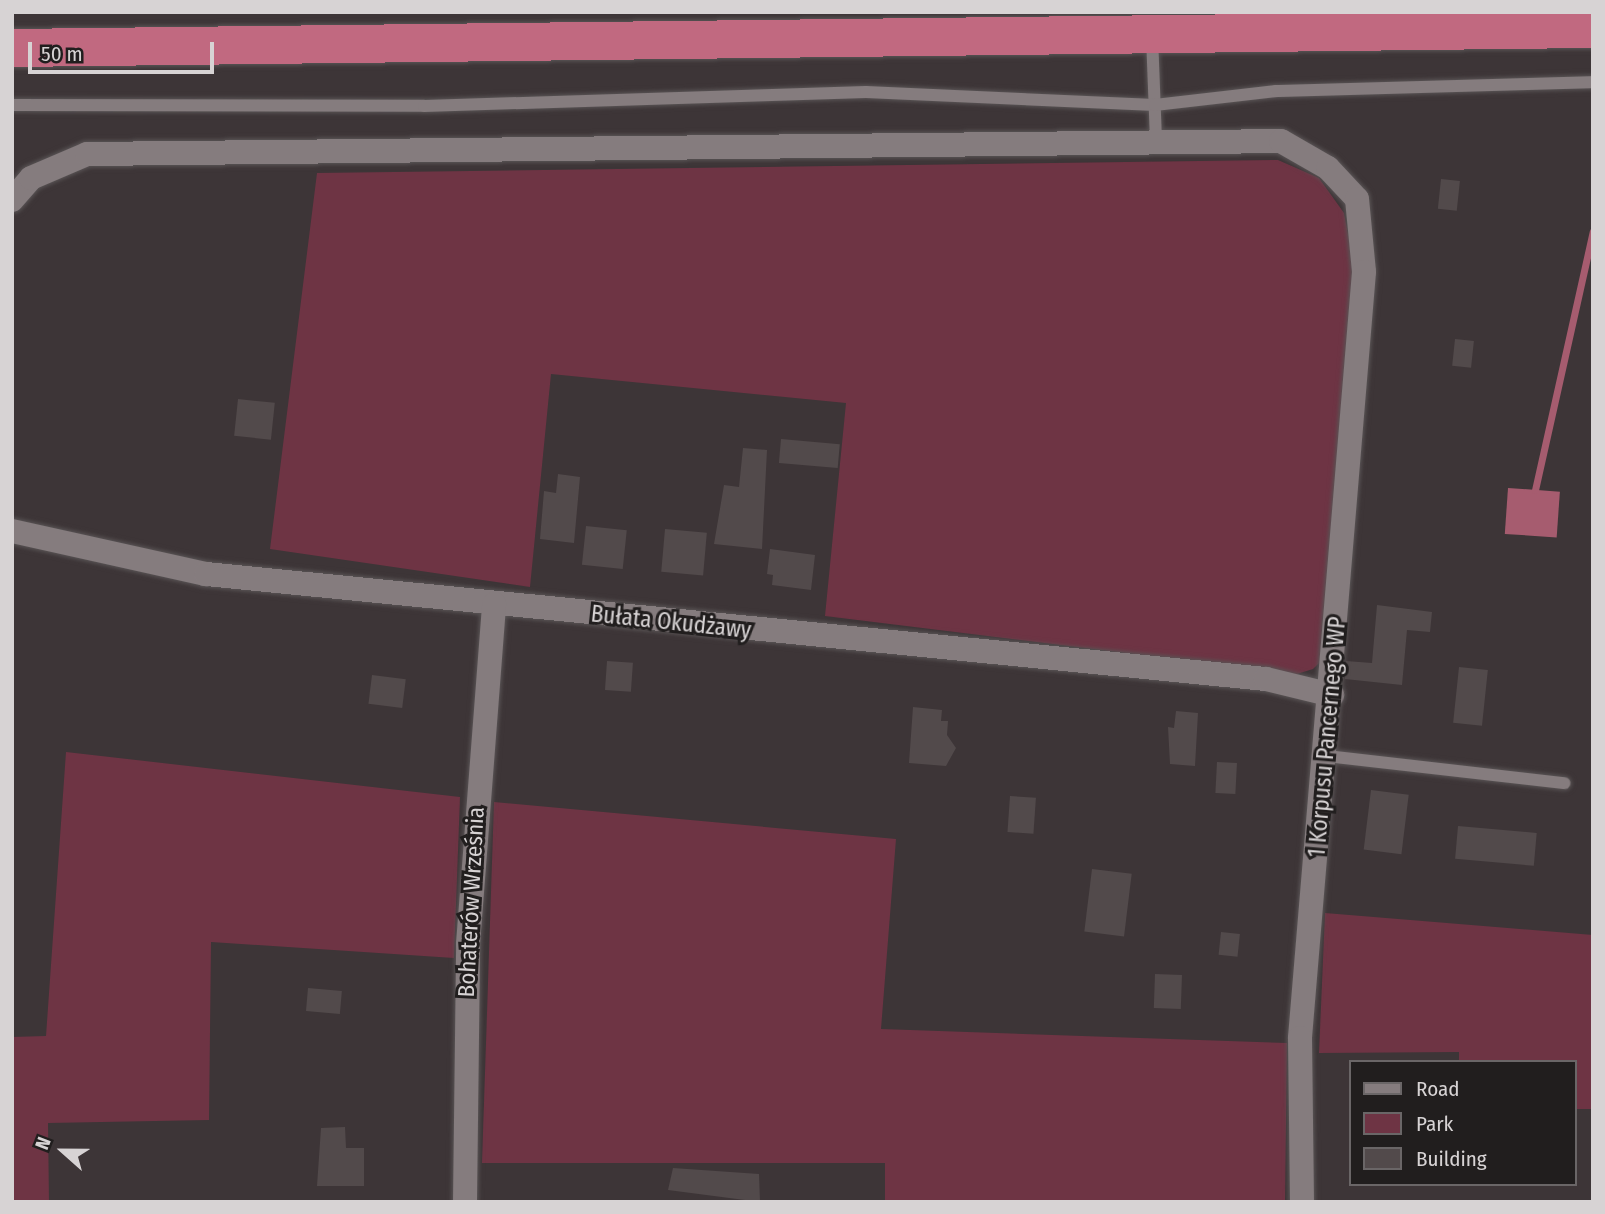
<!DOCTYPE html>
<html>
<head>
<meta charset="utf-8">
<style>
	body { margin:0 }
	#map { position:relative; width:1605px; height:1214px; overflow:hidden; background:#3d3537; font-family:"Fira Sans Condensed",sans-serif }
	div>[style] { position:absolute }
	.green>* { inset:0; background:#6e3444 }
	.water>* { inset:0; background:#a65c6f; transform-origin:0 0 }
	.stream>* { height:7px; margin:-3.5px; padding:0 3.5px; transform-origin:3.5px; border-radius:3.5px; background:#a65c6f }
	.building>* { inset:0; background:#524a4b; transform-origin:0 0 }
	.roads { filter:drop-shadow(0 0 2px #595455) drop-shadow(0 0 2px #595455) }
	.service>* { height:12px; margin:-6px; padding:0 6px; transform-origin:6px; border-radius:6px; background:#857c7e }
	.minor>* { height:24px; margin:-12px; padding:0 12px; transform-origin:12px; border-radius:12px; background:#857c7e }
	.motorway>* { height:38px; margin:-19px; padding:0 19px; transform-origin:19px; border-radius:19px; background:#c16980 }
	span { translate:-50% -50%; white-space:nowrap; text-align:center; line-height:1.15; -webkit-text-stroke:6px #211e1e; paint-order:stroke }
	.street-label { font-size:23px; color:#d7d3d4 }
	.frame { position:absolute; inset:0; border:14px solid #d7d3d4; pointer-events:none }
	.legend { position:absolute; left:1349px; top:1060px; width:228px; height:126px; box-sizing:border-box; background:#211e1e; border:2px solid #6a6667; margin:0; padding:9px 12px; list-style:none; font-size:21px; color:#d7d3d4 }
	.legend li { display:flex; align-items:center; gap:14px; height:35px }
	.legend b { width:35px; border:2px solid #6a6667 }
	.north { position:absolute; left:28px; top:1116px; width:70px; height:70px; -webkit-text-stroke:5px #211e1e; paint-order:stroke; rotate:291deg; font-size:19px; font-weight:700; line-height:28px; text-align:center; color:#d7d3d4 }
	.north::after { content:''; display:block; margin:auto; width:24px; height:32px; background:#d7d3d4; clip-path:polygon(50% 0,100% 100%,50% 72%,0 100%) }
	.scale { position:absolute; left:28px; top:42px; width:186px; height:32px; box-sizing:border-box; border:4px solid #d7d3d4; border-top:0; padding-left:9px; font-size:21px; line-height:24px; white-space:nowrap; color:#d7d3d4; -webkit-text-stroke:5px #211e1e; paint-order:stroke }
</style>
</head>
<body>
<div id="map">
	<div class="green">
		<i style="clip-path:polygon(1278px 160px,1319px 178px,1344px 213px,1356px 275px,1328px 654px,1313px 669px,1297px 674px,825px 616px,846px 403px,551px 374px,530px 587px,270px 549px,317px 173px)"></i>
		<i style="clip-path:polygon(66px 752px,460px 797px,454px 958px,211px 942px,209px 1120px,48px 1123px,49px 1202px,12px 1202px,12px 1037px,46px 1036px)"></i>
		<i style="clip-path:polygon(494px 802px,896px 839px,881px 1029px,1287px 1043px,1285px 1202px,885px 1202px,885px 1163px,482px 1163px)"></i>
		<i style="clip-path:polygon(1325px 913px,1593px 935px,1593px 1109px,1575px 1109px,1575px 1062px,1459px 1062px,1459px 1052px,1319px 1053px)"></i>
	</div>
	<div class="water">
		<i style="left:1508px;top:488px;width:52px;height:46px;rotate:4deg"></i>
	</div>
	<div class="stream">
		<i style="left:1535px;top:490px;width:265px;rotate:-77.4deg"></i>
	</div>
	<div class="building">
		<i style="left:1441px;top:179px;width:19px;height:30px;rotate:6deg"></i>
		<i style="left:1455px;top:339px;width:19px;height:27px;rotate:6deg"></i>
		<i style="left:238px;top:399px;width:37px;height:37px;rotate:6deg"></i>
		<i style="left:781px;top:439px;width:59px;height:24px;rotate:5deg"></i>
		<i style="clip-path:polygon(743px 448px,767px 450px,762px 549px,714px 544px,724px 485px,739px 487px)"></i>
		<i style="clip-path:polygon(558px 474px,580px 477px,574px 543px,540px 539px,544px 491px,556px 493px)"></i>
		<i style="left:586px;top:526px;width:41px;height:39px;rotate:6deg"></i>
		<i style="left:665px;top:529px;width:42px;height:43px;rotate:5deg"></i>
		<i style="clip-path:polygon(770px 549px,815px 555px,811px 590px,772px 585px,773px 575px,767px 574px)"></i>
		<i style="clip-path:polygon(1377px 605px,1432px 612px,1430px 632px,1407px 630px,1402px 685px,1345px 679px,1346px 661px,1372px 663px)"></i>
		<i style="left:607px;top:661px;width:26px;height:29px;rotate:4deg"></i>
		<i style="left:1459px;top:667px;width:29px;height:56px;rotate:6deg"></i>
		<i style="left:372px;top:675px;width:34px;height:29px;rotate:7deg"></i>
		<i style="clip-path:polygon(913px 707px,942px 710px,941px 721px,948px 721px,947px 735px,956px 748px,946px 766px,909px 763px)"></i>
		<i style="clip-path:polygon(1176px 711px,1198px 713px,1195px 766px,1170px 764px,1168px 727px,1174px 728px)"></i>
		<i style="left:1217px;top:762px;width:20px;height:31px;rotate:3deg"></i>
		<i style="left:1371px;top:790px;width:38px;height:60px;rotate:7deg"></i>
		<i style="left:1010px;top:796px;width:26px;height:36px;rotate:4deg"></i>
		<i style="left:1458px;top:826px;width:79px;height:33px;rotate:5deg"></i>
		<i style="left:1092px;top:869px;width:40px;height:63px;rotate:7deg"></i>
		<i style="left:1221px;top:932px;width:19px;height:23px;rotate:6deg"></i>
		<i style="left:1155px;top:974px;width:27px;height:34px;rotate:2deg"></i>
		<i style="left:308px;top:988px;width:34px;height:23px;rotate:5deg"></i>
		<i style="clip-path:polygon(345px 1127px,346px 1148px,364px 1148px,364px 1186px,317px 1186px,321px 1128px)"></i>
		<i style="clip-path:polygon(673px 1168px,759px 1174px,760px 1202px,668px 1190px)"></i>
	</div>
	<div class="roads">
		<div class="service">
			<i style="left:1152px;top:36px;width:105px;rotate:87.8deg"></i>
			<i style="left:12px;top:105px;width:412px;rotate:0.1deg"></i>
			<i style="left:424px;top:106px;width:442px;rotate:-1.8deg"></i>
			<i style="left:866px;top:92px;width:289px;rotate:2.6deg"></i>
			<i style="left:1155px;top:105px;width:122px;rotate:-6.6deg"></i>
			<i style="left:1276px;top:91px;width:317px;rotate:-1.6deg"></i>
			<i style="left:1326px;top:756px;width:240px;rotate:6.5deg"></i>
		</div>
		<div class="minor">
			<i style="left:12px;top:200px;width:29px;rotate:-49deg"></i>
			<i style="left:31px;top:178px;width:61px;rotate:-23.2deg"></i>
			<i style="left:87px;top:154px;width:1194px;rotate:-0.62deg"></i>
			<i style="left:1281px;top:141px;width:54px;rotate:29.9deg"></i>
			<i style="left:1328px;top:168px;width:42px;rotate:46.9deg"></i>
			<i style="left:1357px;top:199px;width:73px;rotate:84.5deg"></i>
			<i style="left:1364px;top:272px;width:769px;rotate:94.78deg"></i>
			<i style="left:1300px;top:1038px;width:164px;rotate:89.3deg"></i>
			<i style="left:12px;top:531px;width:199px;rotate:12.5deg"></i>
			<i style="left:206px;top:574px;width:1065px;rotate:5.66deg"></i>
			<i style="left:1266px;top:679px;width:68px;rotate:13.6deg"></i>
			<i style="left:465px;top:1202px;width:258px;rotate:-89.3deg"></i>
			<i style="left:468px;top:944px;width:341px;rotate:-85.6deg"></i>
		</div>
		<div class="motorway">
			<i style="left:12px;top:48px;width:1581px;rotate:-0.69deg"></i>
		</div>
	</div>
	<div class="street-label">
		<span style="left:671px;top:622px;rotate:6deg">Bułata Okudżawy</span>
		<span style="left:1327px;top:737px;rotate:-85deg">1 Korpusu Pancernego WP</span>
		<span style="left:471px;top:902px;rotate:-87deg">Bohaterów Września</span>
	</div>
	<div class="frame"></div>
	<ul class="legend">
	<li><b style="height:9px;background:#857c7e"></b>Road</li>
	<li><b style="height:19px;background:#6e3444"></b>Park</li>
	<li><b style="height:19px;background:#524a4b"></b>Building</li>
	</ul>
	<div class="north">N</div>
	<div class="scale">50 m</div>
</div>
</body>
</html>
